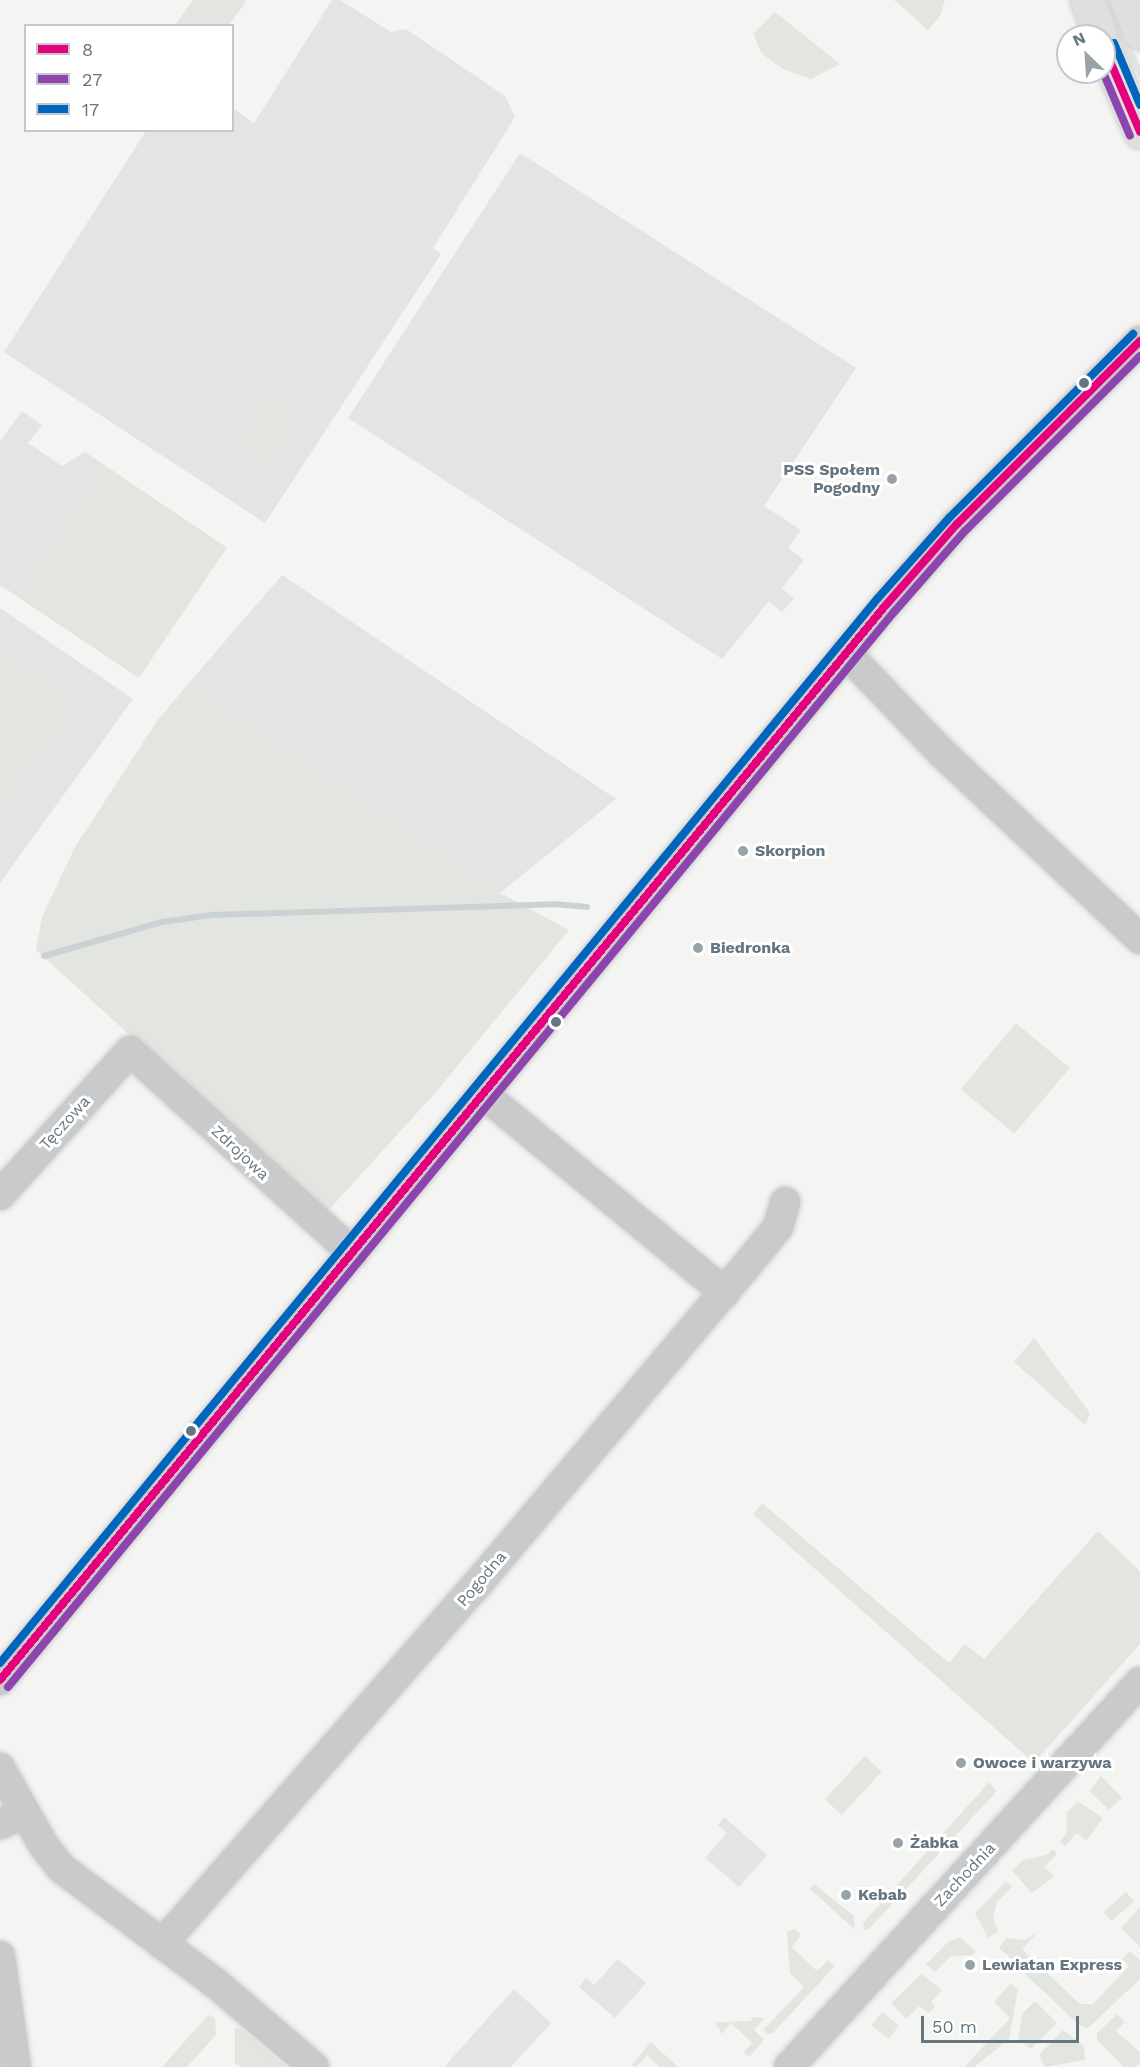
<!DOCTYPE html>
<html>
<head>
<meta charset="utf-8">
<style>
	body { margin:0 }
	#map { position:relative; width:1140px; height:2067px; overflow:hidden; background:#f4f4f3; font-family:"Work Sans",sans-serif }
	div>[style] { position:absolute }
	.built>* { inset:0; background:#e3e4e4 }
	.green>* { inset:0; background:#e3e6e0; transform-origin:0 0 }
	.stream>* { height:6px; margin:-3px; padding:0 3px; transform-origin:3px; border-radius:3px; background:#cad2d4 }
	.roads { filter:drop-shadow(0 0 2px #d0d1d1) drop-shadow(0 0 2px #d0d1d1) }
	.minor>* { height:30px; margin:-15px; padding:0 15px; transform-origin:15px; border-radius:15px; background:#c9cacb }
	.major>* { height:33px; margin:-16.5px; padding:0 16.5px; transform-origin:16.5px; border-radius:16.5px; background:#dedfdf }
	.bus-1>* { height:8px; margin:-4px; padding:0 4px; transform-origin:4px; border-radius:4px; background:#e5007d }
	.bus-2>* { height:8px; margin:-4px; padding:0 4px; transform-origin:4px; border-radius:4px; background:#8e44ad }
	.bus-3>* { height:8px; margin:-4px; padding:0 4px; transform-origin:4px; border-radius:4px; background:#0065bd }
	.dots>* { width:16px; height:16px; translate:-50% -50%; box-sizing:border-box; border:3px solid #fff; border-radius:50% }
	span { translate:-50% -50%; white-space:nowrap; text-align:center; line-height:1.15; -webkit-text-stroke:6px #fff; paint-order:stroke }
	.poi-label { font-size:16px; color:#667681; font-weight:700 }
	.right { translate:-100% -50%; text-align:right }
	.left { translate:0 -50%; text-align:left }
	.street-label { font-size:16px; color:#667681 }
	.legend { position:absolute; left:24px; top:24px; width:210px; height:108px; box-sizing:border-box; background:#fff; border:2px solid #c2c8cd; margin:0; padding:8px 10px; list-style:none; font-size:18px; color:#667681 }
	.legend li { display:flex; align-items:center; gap:12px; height:30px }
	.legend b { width:30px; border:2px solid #c2c8cd }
	.north { position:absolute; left:1056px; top:24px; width:60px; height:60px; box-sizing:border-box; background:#fff; border:2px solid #c2c8cd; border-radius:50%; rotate:335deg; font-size:16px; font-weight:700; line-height:24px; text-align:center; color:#667681 }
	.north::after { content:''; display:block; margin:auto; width:21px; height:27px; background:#98a2a9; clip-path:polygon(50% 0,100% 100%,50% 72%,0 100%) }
	.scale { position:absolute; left:921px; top:2016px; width:158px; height:27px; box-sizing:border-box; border:3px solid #667681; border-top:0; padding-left:8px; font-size:18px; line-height:21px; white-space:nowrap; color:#667681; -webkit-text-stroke:4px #fff; paint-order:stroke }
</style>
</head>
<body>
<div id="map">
	<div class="built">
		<i style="clip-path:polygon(332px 0,340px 0,391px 32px,406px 29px,505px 96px,515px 117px,433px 248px,441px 254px,265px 523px,4px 352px,146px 131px,232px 130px,233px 108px,254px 123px)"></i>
		<i style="clip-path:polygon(520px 153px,856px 368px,764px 506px,801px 530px,788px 548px,804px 560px,782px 588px,794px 599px,782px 612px,769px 601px,722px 659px,348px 418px)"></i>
		<i style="clip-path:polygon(22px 411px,42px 425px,28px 443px,62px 466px,85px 452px,227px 548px,133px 674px,0 585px,0 441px)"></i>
		<i style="clip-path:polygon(282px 575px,616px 799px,500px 893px,189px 683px)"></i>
		<i style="clip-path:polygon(0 608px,133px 699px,0 883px)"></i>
		<i style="clip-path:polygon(724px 1817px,767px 1855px,739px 1887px,705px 1858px,727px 1833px,718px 1825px)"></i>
		<i style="clip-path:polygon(618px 1959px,646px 1983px,615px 2018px,579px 1987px,586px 1978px,594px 1985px)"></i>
		<i style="clip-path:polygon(514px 1989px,551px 2023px,511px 2067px,444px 2067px)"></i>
	</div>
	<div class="green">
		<i style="clip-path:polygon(193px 0,244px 0,246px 2px,229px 25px,175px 25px)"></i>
		<i style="clip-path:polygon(894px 0,945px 0,940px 16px,928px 30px)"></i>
		<i style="clip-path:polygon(1100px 0,1111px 0,1140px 65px,1140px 79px)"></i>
		<i style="clip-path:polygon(775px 12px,840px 64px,811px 79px,783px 69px,762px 54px,753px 34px)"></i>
		<i style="left:268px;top:396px;width:36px;height:62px;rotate:32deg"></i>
		<i style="left:104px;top:465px;width:148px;height:157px;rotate:34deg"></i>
		<i style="clip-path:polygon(0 647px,77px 701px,0 810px)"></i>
		<i style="clip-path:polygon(189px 683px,500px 893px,569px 930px,436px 1092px,326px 1213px,36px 950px,42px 917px,75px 847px,157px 721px)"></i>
		<i style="left:1016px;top:1023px;width:70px;height:86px;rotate:40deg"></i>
		<i style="clip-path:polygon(1034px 1338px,1090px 1413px,1085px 1425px,1014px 1362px)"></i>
		<i style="clip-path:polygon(762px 1503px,949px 1663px,965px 1644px,984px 1659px,1098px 1531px,1140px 1571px,1140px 1644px,1034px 1763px,753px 1514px)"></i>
		<i style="left:865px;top:1756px;width:23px;height:59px;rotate:43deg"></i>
		<i style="clip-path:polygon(1101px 1776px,1122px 1798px,1109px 1810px,1089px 1791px)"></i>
		<i style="clip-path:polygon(989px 1782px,997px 1791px,868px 1930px,863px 1930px,864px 1922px)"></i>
		<i style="clip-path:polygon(1078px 1801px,1103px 1818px,1086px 1841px,1077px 1833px,1065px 1846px,1060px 1841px,1066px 1834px,1067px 1812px)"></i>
		<i style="clip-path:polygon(1053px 1849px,1057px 1854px,1045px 1867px,1054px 1876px,1032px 1893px,1012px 1871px,1023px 1860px,1046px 1855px)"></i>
		<i style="clip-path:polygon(1006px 1881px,1012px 1887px,997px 1902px,993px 1917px,998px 1931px,988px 1938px,975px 1913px)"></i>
		<i style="clip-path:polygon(814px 1884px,854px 1916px,855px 1930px,810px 1889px)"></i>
		<i style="left:1126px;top:1892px;width:12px;height:30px;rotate:48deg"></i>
		<i style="clip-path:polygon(1140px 1907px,1140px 1947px,1121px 1928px)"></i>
		<i style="clip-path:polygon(795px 1929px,801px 1935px,792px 1947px,817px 1971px,828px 1960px,835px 1966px,772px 2034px,767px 2034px,763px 2030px,804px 1987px,790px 1973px,787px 1932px)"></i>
		<i style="clip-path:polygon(1038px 1932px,1022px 1949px,1030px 1958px,1020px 1968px,999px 1948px,1006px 1938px,1025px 1940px)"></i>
		<i style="clip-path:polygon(960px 1937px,976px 1951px,973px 1955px,951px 1956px,935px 1972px,926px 1964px,948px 1942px)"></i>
		<i style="clip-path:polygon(1130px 1951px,1140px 1960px,1140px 1979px,1088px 2028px,1079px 2025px,1022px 1971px,1033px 1960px,1080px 2004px,1093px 2004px,1129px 1966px,1122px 1959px)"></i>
		<i style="clip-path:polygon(921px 1974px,942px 1990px,931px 2002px,935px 2007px,929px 2013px,919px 2006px,906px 2019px,891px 2003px)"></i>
		<i style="clip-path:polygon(1011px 1983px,1018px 1989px,1009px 2039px,974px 2067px,964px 2067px,1010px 2018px,994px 2002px)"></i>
		<i style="clip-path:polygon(1035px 2001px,1057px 2023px,1031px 2049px,1018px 2039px,1022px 2014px)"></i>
		<i style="left:882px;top:2012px;width:22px;height:17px;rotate:39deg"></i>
		<i style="clip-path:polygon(1117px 2014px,1125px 2022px,1116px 2031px,1140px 2052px,1140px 2063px,1135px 2067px,1124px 2067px,1097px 2040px,1097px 2033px)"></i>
		<i style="clip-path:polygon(208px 2015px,215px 2018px,216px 2035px,187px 2067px,162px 2067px)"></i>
		<i style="clip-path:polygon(752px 2017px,765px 2018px,754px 2030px,764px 2040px,749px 2057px,744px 2052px,752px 2043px,731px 2023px,722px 2034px,715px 2022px,751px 2021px)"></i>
		<i style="clip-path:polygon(235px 2027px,243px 2030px,286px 2067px,242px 2067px,235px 2063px)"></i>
		<i style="clip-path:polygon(1063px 2030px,1084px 2046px,1085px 2060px,1045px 2067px,1039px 2055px)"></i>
		<i style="clip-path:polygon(650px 2043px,652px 2043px,678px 2067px,660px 2067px,647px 2055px,637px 2066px,631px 2066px)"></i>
	</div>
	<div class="stream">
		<i style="left:44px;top:956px;width:123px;rotate:-16.1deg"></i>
		<i style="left:162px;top:922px;width:50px;rotate:-8deg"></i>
		<i style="left:212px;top:915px;width:342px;rotate:-1.8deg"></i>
		<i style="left:554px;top:904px;width:33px;rotate:5deg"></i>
	</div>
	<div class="roads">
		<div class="minor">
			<i style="left:846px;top:653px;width:137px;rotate:46.2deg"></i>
			<i style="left:941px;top:752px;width:273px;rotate:43.2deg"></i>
			<i style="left:483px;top:1094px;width:313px;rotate:39.4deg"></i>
			<i style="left:0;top:1195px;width:194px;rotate:-47.9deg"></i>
			<i style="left:130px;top:1051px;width:301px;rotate:42.2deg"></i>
			<i style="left:0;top:1680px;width:1393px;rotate:-50.51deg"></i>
			<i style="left:886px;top:605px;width:108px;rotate:-48.8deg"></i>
			<i style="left:957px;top:524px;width:259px;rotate:-45deg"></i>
			<i style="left:0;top:1768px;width:90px;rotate:60.6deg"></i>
			<i style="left:44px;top:1846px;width:28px;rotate:52deg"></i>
			<i style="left:61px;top:1868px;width:191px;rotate:36.7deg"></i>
			<i style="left:214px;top:1982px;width:131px;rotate:40.4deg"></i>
			<i style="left:0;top:1824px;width:27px;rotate:-24deg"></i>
			<i style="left:162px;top:1944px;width:473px;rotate:-48.8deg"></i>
			<i style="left:474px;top:1588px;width:417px;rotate:-49.8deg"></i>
			<i style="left:743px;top:1270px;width:55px;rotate:-50.9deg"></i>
			<i style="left:778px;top:1227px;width:26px;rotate:-74deg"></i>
			<i style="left:0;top:1956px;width:112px;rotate:81.8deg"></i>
			<i style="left:789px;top:2067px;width:521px;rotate:-47.64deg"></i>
		</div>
		<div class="major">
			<i style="left:1087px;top:0;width:38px;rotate:70deg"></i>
			<i style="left:1127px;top:0;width:35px;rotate:68deg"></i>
			<i style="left:1104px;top:47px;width:92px;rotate:67deg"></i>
		</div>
	</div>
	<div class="bus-1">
		<i style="left:1104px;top:47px;width:92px;rotate:67deg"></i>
		<i style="left:0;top:1680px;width:1393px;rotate:-50.51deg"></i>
		<i style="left:886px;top:605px;width:108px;rotate:-48.8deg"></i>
		<i style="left:957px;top:524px;width:259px;rotate:-45deg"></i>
	</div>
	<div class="bus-2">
		<i style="left:1103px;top:72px;width:69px;rotate:67.1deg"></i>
		<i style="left:8px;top:1687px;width:1393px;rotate:-50.51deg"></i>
		<i style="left:894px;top:612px;width:108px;rotate:-48.8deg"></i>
		<i style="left:965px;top:531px;width:247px;rotate:-45deg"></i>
	</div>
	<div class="bus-3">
		<i style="left:1114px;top:43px;width:67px;rotate:67.2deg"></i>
		<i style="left:0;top:1663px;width:1380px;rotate:-50.5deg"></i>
		<i style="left:878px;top:598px;width:108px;rotate:-48.4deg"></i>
		<i style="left:950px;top:517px;width:259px;rotate:-45deg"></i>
	</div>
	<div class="dots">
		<i style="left:1084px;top:383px;background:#667681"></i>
		<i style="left:892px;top:479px;background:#98a2a9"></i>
		<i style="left:743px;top:851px;background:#98a2a9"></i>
		<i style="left:698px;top:948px;background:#98a2a9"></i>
		<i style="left:556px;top:1022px;background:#667681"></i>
		<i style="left:191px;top:1431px;background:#667681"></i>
		<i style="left:961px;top:1763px;background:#98a2a9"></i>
		<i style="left:898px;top:1843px;background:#98a2a9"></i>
		<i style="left:846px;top:1895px;background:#98a2a9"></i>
		<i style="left:970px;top:1965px;background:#98a2a9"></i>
	</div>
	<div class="poi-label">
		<span class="right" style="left:880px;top:479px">PSS Społem<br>Pogodny</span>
		<span class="left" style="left:755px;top:851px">Skorpion</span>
		<span class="left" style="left:710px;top:948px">Biedronka</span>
		<span class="left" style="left:973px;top:1763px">Owoce i warzywa</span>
		<span class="left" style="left:910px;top:1843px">Żabka</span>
		<span class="left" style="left:858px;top:1895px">Kebab</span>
		<span class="left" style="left:982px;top:1965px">Lewiatan Express</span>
	</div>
	<div class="street-label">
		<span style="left:65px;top:1123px;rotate:-48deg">Tęczowa</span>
		<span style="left:240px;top:1153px;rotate:43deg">Zdrojowa</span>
		<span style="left:482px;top:1579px;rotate:-50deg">Pogodna</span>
		<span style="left:965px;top:1875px;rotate:-47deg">Zachodnia</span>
	</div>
	<ul class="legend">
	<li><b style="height:8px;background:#e5007d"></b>8</li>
	<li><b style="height:8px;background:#8e44ad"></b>27</li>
	<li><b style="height:8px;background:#0065bd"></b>17</li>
	</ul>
	<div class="north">N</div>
	<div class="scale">50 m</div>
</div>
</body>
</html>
